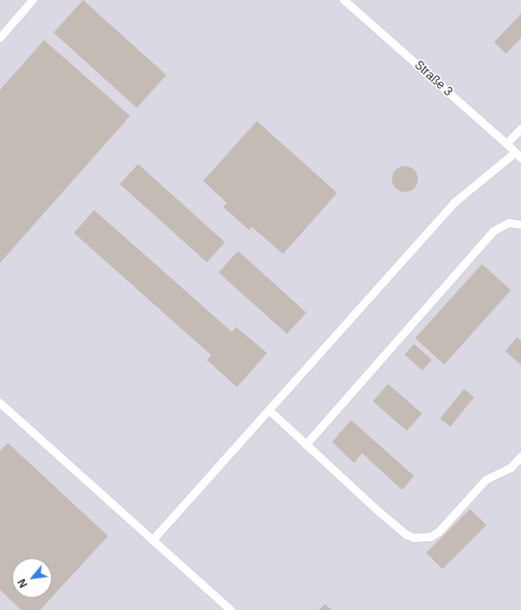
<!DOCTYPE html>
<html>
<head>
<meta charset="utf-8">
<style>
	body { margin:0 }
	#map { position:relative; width:521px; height:610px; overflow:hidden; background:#ecdfd7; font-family:Helvetica,sans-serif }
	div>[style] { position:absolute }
	.industrial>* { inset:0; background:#dad9e3 }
	.building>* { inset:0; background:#c3bbb4; transform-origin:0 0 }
	.round { border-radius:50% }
	.roads { filter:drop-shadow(0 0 1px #cdd5e3) drop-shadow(0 0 1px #cdd5e3) }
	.service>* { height:8px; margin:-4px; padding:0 4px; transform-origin:4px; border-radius:4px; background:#fff }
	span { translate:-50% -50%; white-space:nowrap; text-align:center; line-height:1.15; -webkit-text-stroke:3px #fff; paint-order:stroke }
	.street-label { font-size:12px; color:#282828 }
	.north { position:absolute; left:12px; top:558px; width:40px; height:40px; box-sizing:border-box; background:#fff; border:1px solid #a9a9a9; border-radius:50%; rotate:241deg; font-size:11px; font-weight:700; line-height:16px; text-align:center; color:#282828 }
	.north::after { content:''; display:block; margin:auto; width:14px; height:18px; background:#317cff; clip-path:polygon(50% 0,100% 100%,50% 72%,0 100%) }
</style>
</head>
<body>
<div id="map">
	<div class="industrial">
		<i style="clip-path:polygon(evenodd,0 0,521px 0,521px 610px,0 610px,0 0,20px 566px,44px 566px,44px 590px,20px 590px,20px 566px)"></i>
	</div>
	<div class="building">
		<i style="left:83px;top:0;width:112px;height:44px;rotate:42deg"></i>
		<i style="clip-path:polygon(521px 14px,521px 38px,506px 54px,494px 42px)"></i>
		<i style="clip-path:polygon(44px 40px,130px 116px,0 263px,0 90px)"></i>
		<i style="clip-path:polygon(257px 121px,337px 193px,283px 254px,252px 227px,249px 230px,223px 207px,227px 203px,203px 181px)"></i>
		<i style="left:138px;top:164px;width:117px;height:27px;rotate:42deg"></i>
		<i class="round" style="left:392px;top:166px;width:26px;height:26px"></i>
		<i style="clip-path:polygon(94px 210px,232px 332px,236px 327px,267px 353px,237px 387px,207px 360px,211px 355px,74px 233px)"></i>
		<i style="left:238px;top:251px;width:92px;height:29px;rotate:42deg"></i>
		<i style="left:482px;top:264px;width:39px;height:100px;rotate:42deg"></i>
		<i style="clip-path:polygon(517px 337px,521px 341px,521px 365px,505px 351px)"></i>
		<i style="left:414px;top:344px;width:24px;height:14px;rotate:42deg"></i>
		<i style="left:388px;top:384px;width:45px;height:23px;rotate:41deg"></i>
		<i style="left:464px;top:389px;width:13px;height:38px;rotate:39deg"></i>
		<i style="clip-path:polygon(351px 420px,414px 476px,402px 490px,362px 453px,354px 463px,332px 442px)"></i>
		<i style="clip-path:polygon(evenodd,8px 443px,108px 536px,40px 610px,21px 610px,0 590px,0 451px,8px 443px,20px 566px,44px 566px,44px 590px,20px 590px,20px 566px)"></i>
		<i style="left:470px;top:509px;width:23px;height:62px;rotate:45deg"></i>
		<i style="clip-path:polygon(325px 604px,332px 610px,319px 610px)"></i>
	</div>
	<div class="roads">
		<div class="service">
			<i style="left:344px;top:0;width:217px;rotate:41.5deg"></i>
			<i style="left:507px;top:144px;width:21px;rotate:-47deg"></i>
			<i style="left:0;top:38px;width:50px;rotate:-49deg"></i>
			<i style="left:507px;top:144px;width:20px;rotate:45deg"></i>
			<i style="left:0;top:403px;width:310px;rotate:41.9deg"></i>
			<i style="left:269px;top:410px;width:147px;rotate:42.8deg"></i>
			<i style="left:377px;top:510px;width:39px;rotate:40deg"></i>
			<i style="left:407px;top:535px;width:8px;rotate:23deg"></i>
			<i style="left:414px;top:538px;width:17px;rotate:-3deg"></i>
			<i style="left:431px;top:537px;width:9px;rotate:-32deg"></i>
			<i style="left:439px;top:532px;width:70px;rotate:-47.9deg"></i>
			<i style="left:486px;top:480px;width:28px;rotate:-26deg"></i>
			<i style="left:511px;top:468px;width:15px;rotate:-48deg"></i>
			<i style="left:306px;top:445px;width:285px;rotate:-48.7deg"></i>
			<i style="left:494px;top:231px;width:17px;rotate:-28deg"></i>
			<i style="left:509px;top:223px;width:12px;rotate:9deg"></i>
			<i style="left:153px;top:540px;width:452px;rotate:-48.2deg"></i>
			<i style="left:454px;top:203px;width:79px;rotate:-39.3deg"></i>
		</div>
	</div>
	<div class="street-label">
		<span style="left:433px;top:79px;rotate:42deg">Straße 3</span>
	</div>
	<div class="north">N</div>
</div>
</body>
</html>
